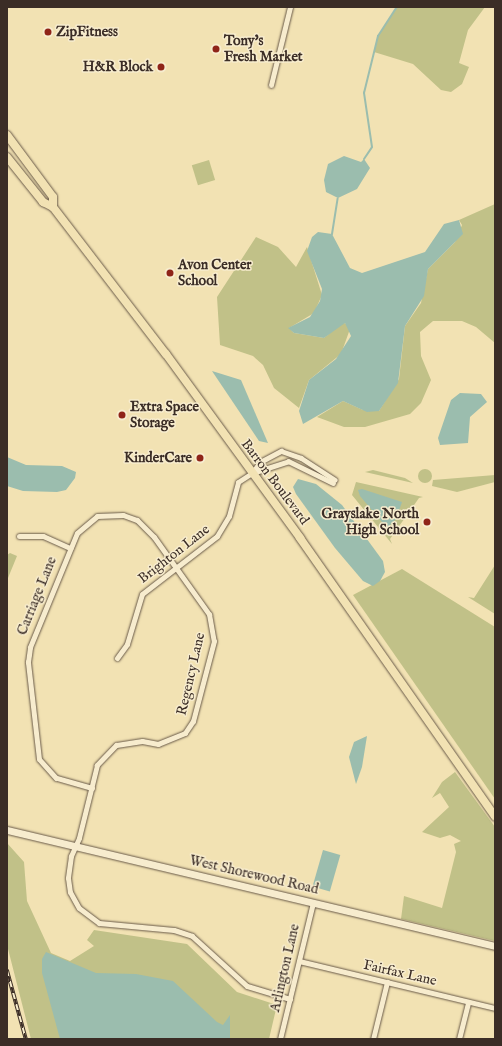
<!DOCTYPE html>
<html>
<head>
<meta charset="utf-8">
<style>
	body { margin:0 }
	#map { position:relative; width:502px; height:1046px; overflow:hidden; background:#f2e2b3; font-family:"IM FELL English",serif }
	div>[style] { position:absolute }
	.green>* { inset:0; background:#c1c188; transform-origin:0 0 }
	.round { border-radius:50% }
	.water>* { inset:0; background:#9bbdae; transform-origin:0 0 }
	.stream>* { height:2px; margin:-1px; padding:0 1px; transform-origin:1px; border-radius:1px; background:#9bbdae }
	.roads { filter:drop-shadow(0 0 1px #695a49) drop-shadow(0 0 1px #695a49) }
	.street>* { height:5px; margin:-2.5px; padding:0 2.5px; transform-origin:2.5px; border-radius:2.5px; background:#f7ecce }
	.secondary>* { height:7px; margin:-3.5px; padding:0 3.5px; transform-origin:3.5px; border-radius:3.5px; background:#f7ecce }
	.primary>* { height:8px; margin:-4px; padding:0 4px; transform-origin:4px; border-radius:4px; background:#f2e2b3 }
	.rail>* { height:3.5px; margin-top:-1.75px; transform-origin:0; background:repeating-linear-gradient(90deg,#f7ecce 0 6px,#3b2d26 0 12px); box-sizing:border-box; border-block:1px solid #3b2d26 }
	.dots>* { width:11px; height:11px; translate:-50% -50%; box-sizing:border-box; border:2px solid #f7ecce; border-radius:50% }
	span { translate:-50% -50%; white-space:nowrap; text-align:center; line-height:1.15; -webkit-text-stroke:3px #f7ecce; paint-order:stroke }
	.poi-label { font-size:14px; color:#3b2d26; font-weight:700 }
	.left { translate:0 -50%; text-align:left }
	.right { translate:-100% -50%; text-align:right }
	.street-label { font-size:14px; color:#3b2d26 }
	.frame { position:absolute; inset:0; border:8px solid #3b2d26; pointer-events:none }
</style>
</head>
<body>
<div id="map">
	<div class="green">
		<i style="clip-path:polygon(397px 7px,485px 7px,468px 30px,459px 63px,469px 67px,462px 84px,451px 92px,441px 90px,413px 64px,374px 52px,378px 36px)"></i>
		<i style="left:209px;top:160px;width:21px;height:18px;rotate:73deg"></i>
		<i style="clip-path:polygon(495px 204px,495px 343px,476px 327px,462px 321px,433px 321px,420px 332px,421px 356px,431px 380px,421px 403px,410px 414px,365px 427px,344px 427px,317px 417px,343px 401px,363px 410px,379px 411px,399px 379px,405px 326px,421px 303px,428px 269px,455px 242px,462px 225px,459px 220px)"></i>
		<i style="clip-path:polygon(256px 237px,278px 247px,296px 267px,307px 247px,322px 295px,314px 313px,289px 328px,294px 333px,324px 338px,341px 324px,345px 323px,350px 329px,341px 354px,309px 380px,299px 408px,274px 388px,263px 365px,253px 356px,220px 345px,217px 297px)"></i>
		<i class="round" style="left:418px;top:469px;width:14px;height:14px"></i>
		<i style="clip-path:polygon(373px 470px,405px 478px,413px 483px,365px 472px)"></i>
		<i style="clip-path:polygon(495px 475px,495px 482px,457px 492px,432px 486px,433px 480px)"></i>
		<i style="clip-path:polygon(356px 482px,423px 497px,419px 498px,390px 539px,392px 544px,352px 495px)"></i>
		<i style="clip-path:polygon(10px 553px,17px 556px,8px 578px,7px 555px)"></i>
		<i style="clip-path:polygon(495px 565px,495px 614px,468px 597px,474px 598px)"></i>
		<i style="clip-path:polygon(402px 569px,495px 627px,495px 799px,353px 595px)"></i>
		<i style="clip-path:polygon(455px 772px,495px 827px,495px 941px,401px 919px,404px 896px,442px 908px,456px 852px,454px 844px,461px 841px,450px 835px,440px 838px,422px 832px,449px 807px,440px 793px,432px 798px,442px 782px)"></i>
		<i style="clip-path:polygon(7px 843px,24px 862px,27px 901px,51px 953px,70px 961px,94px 946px,87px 940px,94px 930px,187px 944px,237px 992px,277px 1005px,269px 1039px,31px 1039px,7px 945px)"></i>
	</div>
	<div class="water">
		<i style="clip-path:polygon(344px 156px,361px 162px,364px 159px,370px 168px,357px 189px,338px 198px,326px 192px,324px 180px,328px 164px)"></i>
		<i style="clip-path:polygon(459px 220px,463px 234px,428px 269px,424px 296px,405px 326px,398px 383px,379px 411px,367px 412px,343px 401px,303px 424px,299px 411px,309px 380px,336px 359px,351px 336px,345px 323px,324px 338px,294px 333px,288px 328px,310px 317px,320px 301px,322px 289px,307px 251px,312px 237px,318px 232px,332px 234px,350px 268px,362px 273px,425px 252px,444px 224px)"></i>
		<i style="clip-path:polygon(212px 371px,241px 380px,268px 443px,259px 441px)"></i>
		<i style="clip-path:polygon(460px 393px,481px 394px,487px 402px,470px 417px,468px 443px,440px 445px,438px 438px,451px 400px)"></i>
		<i style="clip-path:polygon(7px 457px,26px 465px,62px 466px,76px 472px,75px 478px,66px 490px,57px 492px,23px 491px,7px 486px)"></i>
		<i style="clip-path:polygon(298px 479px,316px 484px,342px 505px,383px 561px,385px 572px,380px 581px,373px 586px,363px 581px,335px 548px,296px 494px,293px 487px)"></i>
		<i style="clip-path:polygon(362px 489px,402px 502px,396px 519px,387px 528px,360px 496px,358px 490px)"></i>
		<i style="clip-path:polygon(367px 736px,362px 767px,356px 784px,349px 757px,354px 742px)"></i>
		<i style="left:323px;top:850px;width:18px;height:38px;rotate:16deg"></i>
		<i style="clip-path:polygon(46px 952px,96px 973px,136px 974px,173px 981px,217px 1022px,223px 1025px,230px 1015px,230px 1039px,60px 1039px,42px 973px,42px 959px)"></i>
	</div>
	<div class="stream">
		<i style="left:364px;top:159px;width:14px;rotate:-56deg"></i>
		<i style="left:372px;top:147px;width:55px;rotate:-98.4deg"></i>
		<i style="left:364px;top:93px;width:59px;rotate:-76.2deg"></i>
		<i style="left:378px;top:36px;width:35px;rotate:-57deg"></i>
		<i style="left:332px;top:234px;width:36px;rotate:-81deg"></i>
	</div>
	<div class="roads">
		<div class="street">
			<i style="left:271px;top:85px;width:80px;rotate:-76.3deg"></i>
			<i style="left:252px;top:473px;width:14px;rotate:-54deg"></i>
			<i style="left:260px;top:462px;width:24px;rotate:-28deg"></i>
			<i style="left:281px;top:451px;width:21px;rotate:19deg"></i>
			<i style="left:301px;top:458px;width:40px;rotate:32.9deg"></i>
			<i style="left:19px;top:536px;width:24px"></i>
			<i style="left:43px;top:536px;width:30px;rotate:24deg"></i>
			<i style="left:117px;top:658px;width:17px;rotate:-54deg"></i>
			<i style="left:127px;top:644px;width:52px;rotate:-73.3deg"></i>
			<i style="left:142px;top:594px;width:95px;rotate:-37.7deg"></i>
			<i style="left:217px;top:536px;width:23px;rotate:-59deg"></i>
			<i style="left:229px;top:516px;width:35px;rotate:-75deg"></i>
			<i style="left:238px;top:482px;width:17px;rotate:-33deg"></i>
			<i style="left:252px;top:473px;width:38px;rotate:-18deg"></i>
			<i style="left:288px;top:461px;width:50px;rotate:26.1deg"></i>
			<i style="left:92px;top:788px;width:37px;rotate:-164deg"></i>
			<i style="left:56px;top:778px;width:25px;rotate:-132deg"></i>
			<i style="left:39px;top:759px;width:98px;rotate:-96.5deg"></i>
			<i style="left:28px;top:662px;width:15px;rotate:-82deg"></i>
			<i style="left:30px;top:647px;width:123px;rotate:-67.6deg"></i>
			<i style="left:77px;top:533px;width:26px;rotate:-40deg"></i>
			<i style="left:97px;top:516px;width:26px;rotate:-2deg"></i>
			<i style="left:123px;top:515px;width:15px;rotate:20deg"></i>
			<i style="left:137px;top:520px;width:24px;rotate:45deg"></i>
			<i style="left:154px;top:537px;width:95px;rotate:54.5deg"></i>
			<i style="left:209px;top:614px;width:27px;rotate:80deg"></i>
			<i style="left:214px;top:641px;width:83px;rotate:104.7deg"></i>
			<i style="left:193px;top:721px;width:14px;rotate:124deg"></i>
			<i style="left:185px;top:733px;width:29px;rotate:158deg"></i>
			<i style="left:158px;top:744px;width:16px;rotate:-169deg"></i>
			<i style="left:142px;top:741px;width:26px;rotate:171deg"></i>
			<i style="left:116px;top:745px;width:28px;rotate:134deg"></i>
			<i style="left:97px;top:765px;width:75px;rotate:103.9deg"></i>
			<i style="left:79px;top:838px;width:20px;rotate:114deg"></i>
			<i style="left:71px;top:856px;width:22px;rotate:98deg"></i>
			<i style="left:68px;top:878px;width:14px;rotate:82deg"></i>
			<i style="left:70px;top:892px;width:18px;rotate:61deg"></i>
			<i style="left:79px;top:908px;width:25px;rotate:37deg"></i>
			<i style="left:99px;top:923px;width:75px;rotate:5.3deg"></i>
			<i style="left:174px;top:930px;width:19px;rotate:18deg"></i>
			<i style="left:192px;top:936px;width:74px;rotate:42.3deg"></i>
			<i style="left:247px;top:986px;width:45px;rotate:16.8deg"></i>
			<i style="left:299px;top:961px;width:202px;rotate:13.5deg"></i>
			<i style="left:280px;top:1039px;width:140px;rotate:-76.4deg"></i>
			<i style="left:373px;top:1039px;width:59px;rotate:-76.2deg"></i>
			<i style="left:459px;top:1039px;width:38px;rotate:-76deg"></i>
		</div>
		<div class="secondary">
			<i style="left:7px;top:830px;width:502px;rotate:13.37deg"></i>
		</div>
		<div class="primary">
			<i style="left:7px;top:135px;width:77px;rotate:53.4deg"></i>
			<i style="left:53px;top:197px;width:10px;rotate:90deg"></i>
			<i style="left:7px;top:157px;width:58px;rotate:51.3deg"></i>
			<i style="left:43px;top:202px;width:11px;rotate:27deg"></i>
			<i style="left:53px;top:207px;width:185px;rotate:52.5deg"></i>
			<i style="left:166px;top:354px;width:228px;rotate:53.9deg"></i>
			<i style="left:300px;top:538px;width:340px;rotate:55deg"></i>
		</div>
	</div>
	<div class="rail">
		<i style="left:7px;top:970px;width:72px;rotate:74.6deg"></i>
	</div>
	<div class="dots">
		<i style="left:48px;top:32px;background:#8f2418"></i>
		<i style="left:216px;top:49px;background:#8f2418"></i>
		<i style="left:161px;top:67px;background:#8f2418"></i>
		<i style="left:170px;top:273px;background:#8f2418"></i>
		<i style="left:122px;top:415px;background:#8f2418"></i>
		<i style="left:200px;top:458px;background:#8f2418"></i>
		<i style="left:427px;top:522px;background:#8f2418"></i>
	</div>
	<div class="poi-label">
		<span class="left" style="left:56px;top:32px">ZipFitness</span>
		<span class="left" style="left:224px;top:49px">Tony's<br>Fresh Market</span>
		<span class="right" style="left:153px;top:67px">H&amp;R Block</span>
		<span class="left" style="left:178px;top:273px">Avon Center<br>School</span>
		<span class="left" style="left:130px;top:415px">Extra Space<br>Storage</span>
		<span class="right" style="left:192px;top:458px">KinderCare</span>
		<span class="right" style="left:419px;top:522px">Grayslake North<br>High School</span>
	</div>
	<div class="street-label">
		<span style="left:275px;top:482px;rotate:53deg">Barron Boulevard</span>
		<span style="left:174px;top:554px;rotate:-38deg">Brighton Lane</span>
		<span style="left:37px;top:596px;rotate:-68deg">Carriage Lane</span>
		<span style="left:191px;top:674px;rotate:-77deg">Regency Lane</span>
		<span style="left:254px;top:875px;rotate:13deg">West Shorewood Road</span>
		<span style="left:285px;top:968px;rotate:-77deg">Arlington Lane</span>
		<span style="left:400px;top:973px;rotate:13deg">Fairfax Lane</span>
	</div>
	<div class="frame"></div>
</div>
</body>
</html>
